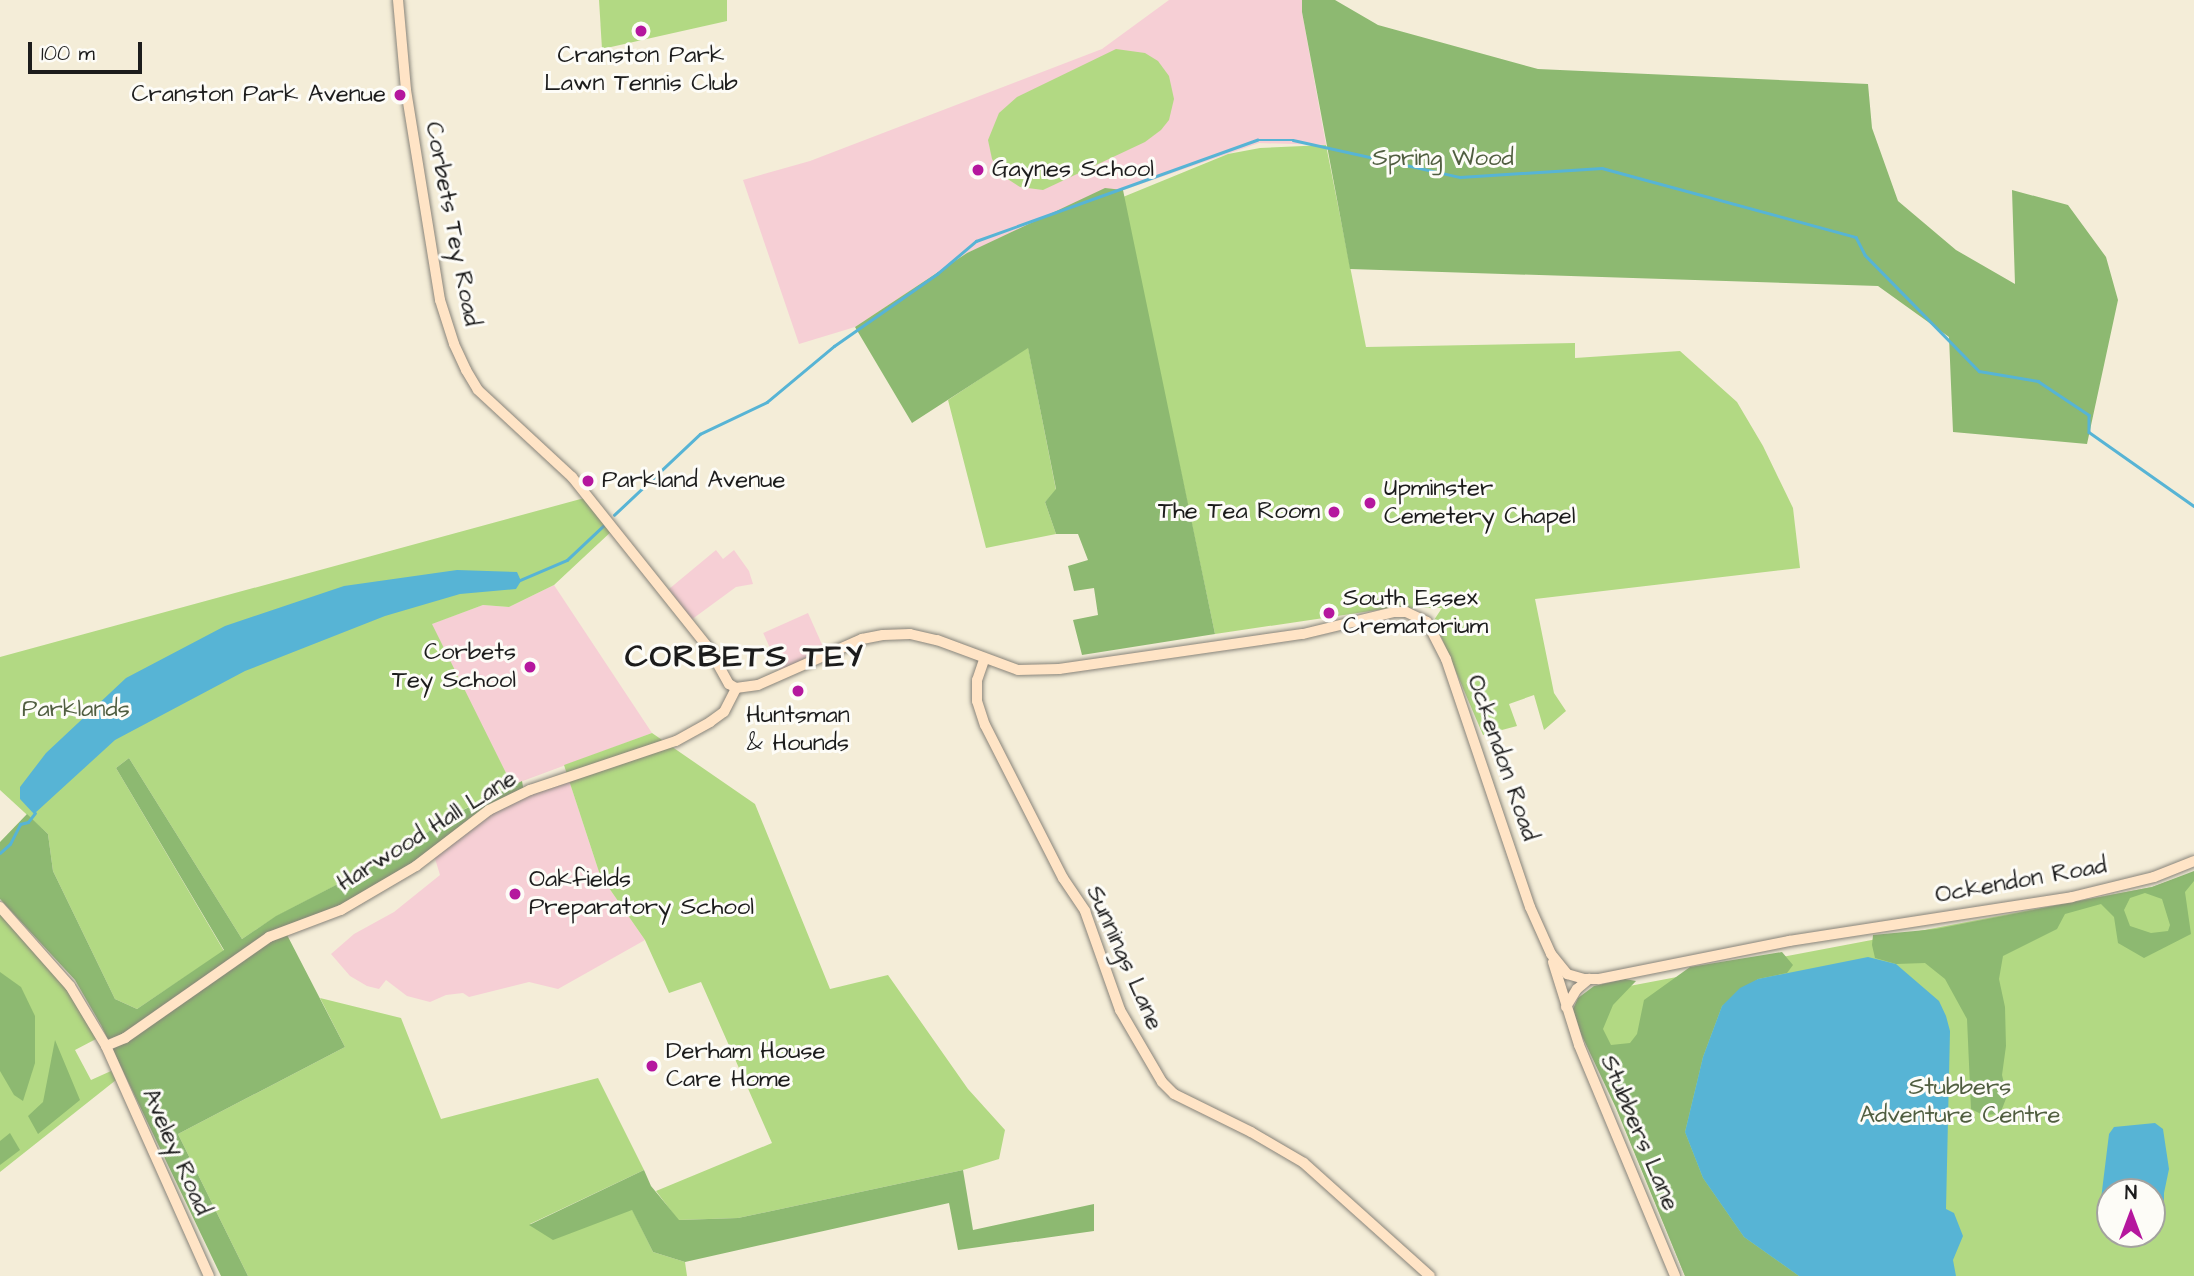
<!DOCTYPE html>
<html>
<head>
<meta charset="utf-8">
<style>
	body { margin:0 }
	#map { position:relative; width:2194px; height:1276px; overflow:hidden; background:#f4edd8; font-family:"Architects Daughter",sans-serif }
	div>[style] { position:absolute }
	.built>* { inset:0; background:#f6cfd5; transform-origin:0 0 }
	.green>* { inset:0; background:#b2d983 }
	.forest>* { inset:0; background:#8db971 }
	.water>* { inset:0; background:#57b4d5 }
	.stream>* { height:2.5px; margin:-1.25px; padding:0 1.25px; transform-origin:1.25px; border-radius:1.25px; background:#57b4d5 }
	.roads { filter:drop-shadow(0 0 2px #88847a) drop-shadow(0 0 2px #88847a) }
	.secondary>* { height:10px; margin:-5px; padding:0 5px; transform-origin:5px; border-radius:5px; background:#ffe4c6 }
	.dots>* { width:19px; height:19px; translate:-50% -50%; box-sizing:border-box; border:4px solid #fdfcf7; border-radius:50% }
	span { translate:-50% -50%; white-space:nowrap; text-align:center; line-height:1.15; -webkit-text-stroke:6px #fdfcf7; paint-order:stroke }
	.poi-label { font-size:24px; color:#1c1c1c }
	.right { translate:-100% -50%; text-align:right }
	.left { translate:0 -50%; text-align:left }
	.park-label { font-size:24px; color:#505e40 }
	.street-label { font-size:24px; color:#1c1c1c }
	.district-label { font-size:32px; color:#1c1c1c; font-weight:700; letter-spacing:2px }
	.north { position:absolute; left:2096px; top:1178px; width:70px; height:70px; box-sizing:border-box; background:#fdfcf7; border:2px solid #a3a29f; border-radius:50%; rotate:0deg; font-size:19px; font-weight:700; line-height:28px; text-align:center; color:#1c1c1c }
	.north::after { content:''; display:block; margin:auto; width:24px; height:32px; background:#b5179e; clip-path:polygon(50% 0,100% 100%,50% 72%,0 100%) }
	.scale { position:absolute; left:28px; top:42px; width:114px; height:32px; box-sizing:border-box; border:4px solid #1c1c1c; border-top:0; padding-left:9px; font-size:21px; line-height:24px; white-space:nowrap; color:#1c1c1c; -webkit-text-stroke:5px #fdfcf7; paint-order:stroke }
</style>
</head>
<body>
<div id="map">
	<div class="built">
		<i style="clip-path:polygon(1169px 0,1302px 0,1302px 12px,1326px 145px,1259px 143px,1118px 192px,967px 253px,855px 327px,799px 344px,743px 180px,810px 161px,1102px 49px)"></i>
		<i style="clip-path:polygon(716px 550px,723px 559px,734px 550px,749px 571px,753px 584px,736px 587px,691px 620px,669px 589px)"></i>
		<i style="clip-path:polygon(554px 585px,652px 733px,512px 785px,431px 624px,483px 605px,509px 607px)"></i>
		<i style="left:808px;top:613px;width:44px;height:49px;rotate:66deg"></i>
		<i style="clip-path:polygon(568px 777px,600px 875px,645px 940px,558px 989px,529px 982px,469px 997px,463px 993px,446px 995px,430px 1002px,407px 996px,386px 980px,379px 989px,367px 986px,350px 976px,331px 954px,354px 934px,394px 912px,440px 875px,433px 852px,489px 810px)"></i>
	</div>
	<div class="green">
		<i style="clip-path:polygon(599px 0,727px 0,727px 21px,602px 49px)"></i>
		<i style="clip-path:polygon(1116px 49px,1145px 53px,1158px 61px,1169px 76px,1174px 99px,1169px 120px,1161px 130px,1145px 142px,1043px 190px,1020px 187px,1003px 176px,992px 159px,988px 140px,999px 113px,1017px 97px)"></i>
		<i style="clip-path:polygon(1326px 145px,1366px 347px,1575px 343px,1575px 358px,1680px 351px,1737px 402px,1763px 446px,1793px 508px,1800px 568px,1535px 599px,1554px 693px,1566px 711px,1544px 730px,1534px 695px,1509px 704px,1517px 726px,1483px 735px,1434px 620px,1442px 608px,1391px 608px,1215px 634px,1123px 197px,1228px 154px,1260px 148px)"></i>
		<i style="clip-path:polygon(1028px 347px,1056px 490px,1045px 502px,1056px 534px,986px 548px,948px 400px)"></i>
		<i style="clip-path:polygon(588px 497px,614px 529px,554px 585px,509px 607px,483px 605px,432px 624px,512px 785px,453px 815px,394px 855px,277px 916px,242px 939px,129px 758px,116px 768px,224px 951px,137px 1009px,115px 999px,53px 871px,48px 834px,0 790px,0 657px)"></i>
		<i style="clip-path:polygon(652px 733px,755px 804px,830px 989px,888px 975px,968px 1089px,1005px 1130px,999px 1159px,963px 1170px,738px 1218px,678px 1220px,656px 1191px,772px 1143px,701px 982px,669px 993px,645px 940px,600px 875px,564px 765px)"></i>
		<i style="clip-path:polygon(evenodd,2194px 872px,2194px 1276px,1685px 1276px,1579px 1016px,1603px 991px,2152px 887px,2194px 872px,2110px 1192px,2152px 1192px,2152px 1234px,2110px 1234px,2110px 1192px)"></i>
		<i style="clip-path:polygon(0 910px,36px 945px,95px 1028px,96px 1039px,75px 1050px,91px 1080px,111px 1071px,116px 1080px,0 1172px)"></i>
		<i style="clip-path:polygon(320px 998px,401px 1018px,441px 1119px,598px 1078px,644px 1170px,530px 1224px,556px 1238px,632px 1209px,653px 1252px,685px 1262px,687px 1276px,248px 1276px,178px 1134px,345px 1047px)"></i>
	</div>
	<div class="forest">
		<i style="clip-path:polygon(1302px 0,1335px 0,1378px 25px,1538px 69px,1868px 84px,1872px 128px,1898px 201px,1956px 250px,2015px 284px,2012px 190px,2068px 205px,2106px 257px,2118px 300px,2087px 444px,1953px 432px,1949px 337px,1878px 286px,1350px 269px,1302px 12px)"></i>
		<i style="clip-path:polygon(1105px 188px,1123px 190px,1215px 634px,1082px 655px,1073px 620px,1098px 615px,1094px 588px,1074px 591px,1068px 566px,1088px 560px,1078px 534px,1056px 534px,1045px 502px,1056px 489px,1028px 348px,912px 423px,855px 327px,967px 253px)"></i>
		<i style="clip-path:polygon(129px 758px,242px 939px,276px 916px,394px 855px,453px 815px,522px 781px,524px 792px,341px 910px,285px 931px,345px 1047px,178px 1134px,248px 1276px,221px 1276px,101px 1025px,75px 980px,0 899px,0 842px,27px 814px,48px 834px,53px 871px,115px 999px,137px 1009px,224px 950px,116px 768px)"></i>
		<i style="clip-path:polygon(evenodd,2194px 871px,2194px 881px,2185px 892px,2191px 934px,2144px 958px,2118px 943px,2114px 917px,2101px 904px,2065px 914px,2057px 929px,2003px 956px,1999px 979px,2005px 1007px,2006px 1046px,2002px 1075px,2007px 1096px,2000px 1114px,1983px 1115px,1971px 1109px,1967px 1019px,1945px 979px,1925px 963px,1896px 964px,1875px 958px,1872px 945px,1873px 935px,1936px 929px,2152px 887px,2194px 871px,2145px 893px,2162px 899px,2170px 925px,2168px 931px,2151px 933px,2130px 926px,2124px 910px,2130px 898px,2145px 893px)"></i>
		<i style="clip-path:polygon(1782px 952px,1793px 965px,1787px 973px,1758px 979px,1722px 1006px,1703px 1057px,1685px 1132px,1703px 1178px,1744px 1237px,1799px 1276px,1685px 1276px,1616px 1108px,1581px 1034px,1573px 1009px,1578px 998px,1594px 986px,1625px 979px,1636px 981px,1613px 1005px,1603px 1029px,1611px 1045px,1630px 1043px,1637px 1034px,1644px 1000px,1690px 967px)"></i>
		<i style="clip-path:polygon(0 972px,21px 987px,35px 1016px,35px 1063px,23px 1101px,14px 1095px,0 1071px)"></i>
		<i style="clip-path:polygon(55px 1040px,80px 1100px,38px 1134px,28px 1116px,43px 1102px)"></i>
		<i style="clip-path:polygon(10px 1133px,20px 1150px,0 1165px,0 1141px)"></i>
		<i style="clip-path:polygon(644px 1170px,651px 1186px,679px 1220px,738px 1218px,963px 1170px,973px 1230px,1094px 1204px,1094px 1231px,958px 1250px,949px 1203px,685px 1262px,653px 1252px,632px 1210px,553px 1240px,529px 1225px)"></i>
	</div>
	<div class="water">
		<i style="clip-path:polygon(457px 570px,517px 572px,521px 581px,516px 589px,460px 594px,385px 616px,245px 671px,115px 740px,34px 814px,20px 799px,20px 787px,46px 753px,126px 678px,225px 626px,344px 586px)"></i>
		<i style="clip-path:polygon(1868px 957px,1896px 964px,1939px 1001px,1946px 1016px,1950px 1031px,1946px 1209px,1954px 1213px,1963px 1236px,1953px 1260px,1956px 1276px,1799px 1276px,1744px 1237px,1703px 1178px,1685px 1132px,1703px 1057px,1722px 1006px,1740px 988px,1758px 979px)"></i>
		<i style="clip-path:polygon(2155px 1123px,2163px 1129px,2169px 1169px,2164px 1193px,2164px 1216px,2152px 1224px,2152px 1192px,2110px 1192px,2110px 1220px,2101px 1199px,2109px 1134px,2114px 1127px)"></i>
	</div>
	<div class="stream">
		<i style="left:614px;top:515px;width:118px;rotate:-43.3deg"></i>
		<i style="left:700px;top:434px;width:74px;rotate:-25.5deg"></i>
		<i style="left:767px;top:402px;width:87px;rotate:-39.9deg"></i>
		<i style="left:834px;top:346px;width:126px;rotate:-35deg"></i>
		<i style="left:937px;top:274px;width:51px;rotate:-40.2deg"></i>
		<i style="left:976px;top:241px;width:299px;rotate:-19.8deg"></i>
		<i style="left:1257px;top:140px;width:36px"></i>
		<i style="left:1293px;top:140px;width:171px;rotate:12.5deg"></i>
		<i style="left:1460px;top:177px;width:142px;rotate:-3.6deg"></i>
		<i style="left:1602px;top:168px;width:263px;rotate:15.2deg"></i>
		<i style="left:1856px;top:237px;width:20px;rotate:63deg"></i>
		<i style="left:1865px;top:255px;width:163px;rotate:45.5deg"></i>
		<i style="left:1979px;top:371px;width:60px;rotate:9.6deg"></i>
		<i style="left:2038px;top:381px;width:61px;rotate:33.7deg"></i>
		<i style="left:2089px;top:415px;width:17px;rotate:90deg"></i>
		<i style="left:2089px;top:432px;width:128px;rotate:35.2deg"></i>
		<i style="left:518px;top:581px;width:53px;rotate:-23.2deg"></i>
		<i style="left:567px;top:560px;width:51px;rotate:-43.4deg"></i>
		<i style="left:0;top:853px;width:13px;rotate:-42deg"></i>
		<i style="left:10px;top:844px;width:22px;rotate:-63deg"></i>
		<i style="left:20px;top:824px;width:8px;rotate:-14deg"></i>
		<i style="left:28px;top:822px;width:11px;rotate:-52deg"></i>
	</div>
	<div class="roads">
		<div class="secondary">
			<i style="left:398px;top:0;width:90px;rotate:84.9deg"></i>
			<i style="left:406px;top:90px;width:213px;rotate:80.8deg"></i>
			<i style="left:440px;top:300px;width:46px;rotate:72.3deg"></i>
			<i style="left:454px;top:344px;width:29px;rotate:65deg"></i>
			<i style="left:466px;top:370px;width:23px;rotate:59deg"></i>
			<i style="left:478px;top:390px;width:128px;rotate:42.8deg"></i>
			<i style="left:572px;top:477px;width:221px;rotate:51.4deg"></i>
			<i style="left:710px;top:650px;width:39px;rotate:61deg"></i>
			<i style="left:729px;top:684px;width:8px;rotate:30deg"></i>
			<i style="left:984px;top:660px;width:21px;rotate:109deg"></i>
			<i style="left:977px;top:680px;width:21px;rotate:90deg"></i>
			<i style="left:977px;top:701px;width:25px;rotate:72deg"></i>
			<i style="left:985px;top:725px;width:172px;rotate:63deg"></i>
			<i style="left:1063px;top:878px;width:40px;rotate:56deg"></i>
			<i style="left:1085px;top:911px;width:105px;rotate:70.5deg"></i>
			<i style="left:1120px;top:1010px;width:83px;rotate:59.7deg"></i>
			<i style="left:1162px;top:1082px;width:17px;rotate:45deg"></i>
			<i style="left:1174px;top:1094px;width:86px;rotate:26.3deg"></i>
			<i style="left:1251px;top:1132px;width:61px;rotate:30.3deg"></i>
			<i style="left:1304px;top:1163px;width:169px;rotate:41.9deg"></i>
			<i style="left:736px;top:688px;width:22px;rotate:-8deg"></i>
			<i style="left:758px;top:685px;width:114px;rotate:-23.9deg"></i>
			<i style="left:862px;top:639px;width:21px;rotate:-11deg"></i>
			<i style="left:883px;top:635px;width:27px;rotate:-2deg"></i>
			<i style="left:910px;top:634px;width:28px;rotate:13deg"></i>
			<i style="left:937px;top:640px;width:86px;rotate:20.3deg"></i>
			<i style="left:1018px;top:670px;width:41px;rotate:-1.4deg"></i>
			<i style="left:1059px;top:669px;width:246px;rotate:-8.2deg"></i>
			<i style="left:1303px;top:634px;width:94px;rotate:-13.6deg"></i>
			<i style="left:1394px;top:612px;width:12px"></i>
			<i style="left:1406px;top:612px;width:23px;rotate:25deg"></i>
			<i style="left:1427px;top:622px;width:42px;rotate:62.8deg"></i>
			<i style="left:1446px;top:659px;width:262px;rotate:71.3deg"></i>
			<i style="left:1530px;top:907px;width:51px;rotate:65.9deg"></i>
			<i style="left:1551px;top:954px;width:26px;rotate:51deg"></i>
			<i style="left:1567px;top:974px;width:18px;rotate:16deg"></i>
			<i style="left:1584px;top:979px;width:15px"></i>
			<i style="left:1599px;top:979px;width:194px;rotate:-11.3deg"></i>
			<i style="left:1789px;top:941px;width:286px;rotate:-8.8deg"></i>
			<i style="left:2072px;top:897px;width:84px;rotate:-13.7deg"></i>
			<i style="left:2154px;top:877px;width:43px;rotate:-21.8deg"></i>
			<i style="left:0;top:907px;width:106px;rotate:48.5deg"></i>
			<i style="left:70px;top:986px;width:70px;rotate:59deg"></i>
			<i style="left:106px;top:1046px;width:252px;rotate:65.9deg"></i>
			<i style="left:1553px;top:962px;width:87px;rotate:72.6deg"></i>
			<i style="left:1579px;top:1045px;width:250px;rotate:67.4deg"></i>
			<i style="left:1566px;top:1007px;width:21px;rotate:-59deg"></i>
			<i style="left:1577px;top:989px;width:16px;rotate:-40deg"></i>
			<i style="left:106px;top:1046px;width:21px;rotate:-23deg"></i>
			<i style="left:125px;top:1038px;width:176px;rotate:-35deg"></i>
			<i style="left:269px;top:937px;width:77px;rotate:-20.6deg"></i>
			<i style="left:341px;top:910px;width:87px;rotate:-30.4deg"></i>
			<i style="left:416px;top:866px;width:92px;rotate:-37.5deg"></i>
			<i style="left:489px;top:810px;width:46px;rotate:-26deg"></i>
			<i style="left:530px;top:790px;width:154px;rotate:-18.6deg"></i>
			<i style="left:676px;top:741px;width:39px;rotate:-29deg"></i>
			<i style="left:710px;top:722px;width:17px;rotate:-36deg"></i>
			<i style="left:724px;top:712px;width:27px;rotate:-63deg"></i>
		</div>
	</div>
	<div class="dots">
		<i style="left:641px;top:31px;background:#b5179e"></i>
		<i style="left:400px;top:95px;background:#b5179e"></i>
		<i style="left:978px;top:170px;background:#b5179e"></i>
		<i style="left:588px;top:481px;background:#b5179e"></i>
		<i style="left:1370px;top:503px;background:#b5179e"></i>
		<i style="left:1334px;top:512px;background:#b5179e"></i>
		<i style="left:1329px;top:613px;background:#b5179e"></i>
		<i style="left:530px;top:667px;background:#b5179e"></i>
		<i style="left:798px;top:691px;background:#b5179e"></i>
		<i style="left:515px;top:894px;background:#b5179e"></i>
		<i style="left:652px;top:1066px;background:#b5179e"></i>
	</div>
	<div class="poi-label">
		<span style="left:641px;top:70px">Cranston Park<br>Lawn Tennis Club</span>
		<span class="right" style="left:386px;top:95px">Cranston Park Avenue</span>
		<span class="left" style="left:992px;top:170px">Gaynes School</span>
		<span class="left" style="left:602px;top:481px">Parkland Avenue</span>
		<span class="left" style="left:1384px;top:503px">Upminster<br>Cemetery Chapel</span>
		<span class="right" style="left:1320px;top:512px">The Tea Room</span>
		<span class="left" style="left:1343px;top:613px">South Essex<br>Crematorium</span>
		<span class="right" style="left:516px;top:667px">Corbets<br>Tey School</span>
		<span style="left:798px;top:730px">Huntsman<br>&amp; Hounds</span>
		<span class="left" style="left:529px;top:894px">Oakfields<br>Preparatory School</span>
		<span class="left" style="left:666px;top:1066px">Derham House<br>Care Home</span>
	</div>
	<div class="park-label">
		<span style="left:1443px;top:159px">Spring Wood</span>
		<span style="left:76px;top:710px">Parklands</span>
		<span style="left:1960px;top:1102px">Stubbers<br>Adventure Centre</span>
	</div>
	<div class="street-label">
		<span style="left:452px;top:224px;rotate:79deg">Corbets Tey Road</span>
		<span style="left:1502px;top:758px;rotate:71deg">Ockendon Road</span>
		<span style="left:427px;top:831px;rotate:-32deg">Harwood Hall Lane</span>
		<span style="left:2021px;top:881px;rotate:-10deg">Ockendon Road</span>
		<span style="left:1124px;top:958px;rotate:66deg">Sunnings Lane</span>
		<span style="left:1639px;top:1133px;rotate:67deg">Stubbers Lane</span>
		<span style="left:176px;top:1152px;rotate:66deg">Aveley Road</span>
	</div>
	<div class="district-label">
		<span style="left:745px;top:657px">CORBETS TEY</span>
	</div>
	<div class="north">N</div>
	<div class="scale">100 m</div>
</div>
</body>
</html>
